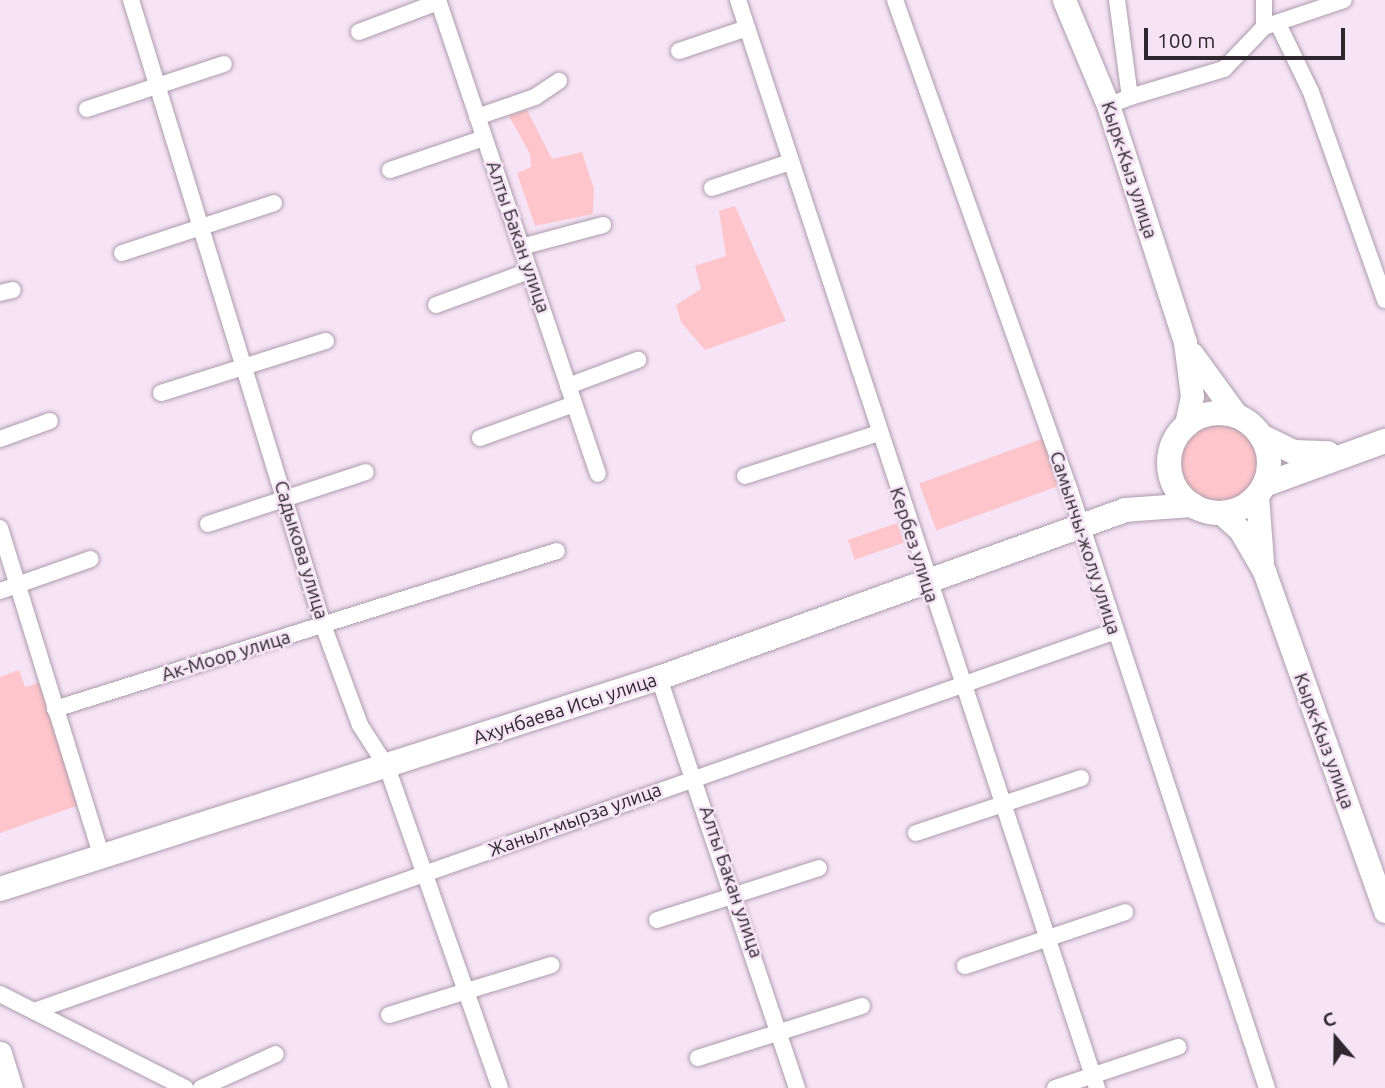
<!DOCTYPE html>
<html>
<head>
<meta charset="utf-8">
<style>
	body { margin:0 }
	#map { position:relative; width:1385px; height:1088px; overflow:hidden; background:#f6e4f6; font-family:Ubuntu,sans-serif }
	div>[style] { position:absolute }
	.green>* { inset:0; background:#fec5ca; transform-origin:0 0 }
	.round { border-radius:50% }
	.roads { filter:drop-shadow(0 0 2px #ad9cad) drop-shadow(0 0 2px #ad9cad) }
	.street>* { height:16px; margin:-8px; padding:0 8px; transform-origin:8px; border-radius:8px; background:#fff }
	.secondary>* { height:23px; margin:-11.5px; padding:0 11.5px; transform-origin:11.5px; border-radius:11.5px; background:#fff }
	.primary>* { height:24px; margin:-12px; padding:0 12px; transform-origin:12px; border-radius:12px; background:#fff }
	.primary>.ring { margin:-12px; padding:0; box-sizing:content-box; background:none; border:24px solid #fff; border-radius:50% }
	span { translate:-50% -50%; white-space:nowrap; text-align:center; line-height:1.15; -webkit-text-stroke:5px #f6e4f6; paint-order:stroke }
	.street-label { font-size:19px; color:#2e272e }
	.north { position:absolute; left:1301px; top:1004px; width:70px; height:70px; -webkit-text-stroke:5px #f6e4f6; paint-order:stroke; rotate:340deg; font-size:19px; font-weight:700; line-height:28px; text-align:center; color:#2e272e }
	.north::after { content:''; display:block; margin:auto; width:24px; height:32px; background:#2e272e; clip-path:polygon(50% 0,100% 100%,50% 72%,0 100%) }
	.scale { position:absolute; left:1144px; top:28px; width:201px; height:32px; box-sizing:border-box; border:4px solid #2e272e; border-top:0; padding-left:9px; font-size:21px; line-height:24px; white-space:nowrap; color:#2e272e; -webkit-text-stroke:5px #f6e4f6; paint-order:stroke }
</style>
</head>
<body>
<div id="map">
	<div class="green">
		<i style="clip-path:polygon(527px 110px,552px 159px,582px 152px,594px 189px,593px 214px,535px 226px,517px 173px,531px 167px,530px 154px,509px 116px)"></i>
		<i style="clip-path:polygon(735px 206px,786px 321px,705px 350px,681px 322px,676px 305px,701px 289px,695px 266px,726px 256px,719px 211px)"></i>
		<i class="round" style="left:1179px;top:422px;width:80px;height:80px"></i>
		<i style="left:1047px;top:437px;width:50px;height:136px;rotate:70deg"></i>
		<i style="left:897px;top:523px;width:21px;height:52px;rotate:71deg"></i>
		<i style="clip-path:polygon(19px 670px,25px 687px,39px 683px,79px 805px,0 833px,0 677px)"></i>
	</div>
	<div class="roads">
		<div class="street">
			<i style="left:131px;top:0;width:654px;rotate:72.92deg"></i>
			<i style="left:323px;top:625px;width:107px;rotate:69.7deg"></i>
			<i style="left:360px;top:725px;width:50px;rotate:57.3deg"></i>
			<i style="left:387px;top:767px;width:340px;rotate:70.6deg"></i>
			<i style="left:438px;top:0;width:500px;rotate:71.35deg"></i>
			<i style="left:738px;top:0;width:1146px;rotate:71.74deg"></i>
			<i style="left:895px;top:0;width:521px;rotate:70.38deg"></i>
			<i style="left:1070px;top:491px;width:629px;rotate:71.74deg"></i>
			<i style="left:1117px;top:0;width:98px;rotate:82.4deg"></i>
			<i style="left:1130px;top:97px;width:11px;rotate:158deg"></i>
			<i style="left:1264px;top:0;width:27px;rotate:90deg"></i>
			<i style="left:1279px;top:26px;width:73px;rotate:64.1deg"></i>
			<i style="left:1311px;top:92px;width:221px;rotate:70.4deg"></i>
			<i style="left:359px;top:32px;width:85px;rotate:-20.8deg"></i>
			<i style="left:679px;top:51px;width:72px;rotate:-18.7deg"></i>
			<i style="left:1130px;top:97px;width:98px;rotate:-16.6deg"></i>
			<i style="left:1224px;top:69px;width:58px;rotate:-46.4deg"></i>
			<i style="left:1264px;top:27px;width:84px;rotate:-18.6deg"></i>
			<i style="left:87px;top:109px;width:144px;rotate:-18.2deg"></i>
			<i style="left:477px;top:117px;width:61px;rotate:-19deg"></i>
			<i style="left:535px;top:97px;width:29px;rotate:-34deg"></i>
			<i style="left:390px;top:170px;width:99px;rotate:-18.8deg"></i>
			<i style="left:712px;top:188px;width:82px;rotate:-18.4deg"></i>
			<i style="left:521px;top:247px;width:85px;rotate:-15deg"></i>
			<i style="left:122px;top:253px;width:160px;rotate:-18.2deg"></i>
			<i style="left:0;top:293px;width:13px;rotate:-13deg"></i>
			<i style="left:436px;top:305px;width:99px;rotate:-20.1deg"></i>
			<i style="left:568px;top:386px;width:75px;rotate:-20.4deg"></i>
			<i style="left:161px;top:393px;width:173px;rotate:-17.5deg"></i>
			<i style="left:480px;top:438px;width:100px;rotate:-19.9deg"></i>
			<i style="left:0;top:439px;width:53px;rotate:-19.8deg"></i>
			<i style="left:745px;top:476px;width:141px;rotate:-17.8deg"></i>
			<i style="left:208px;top:524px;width:166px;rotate:-18.2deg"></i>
			<i style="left:0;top:528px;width:344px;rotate:72.8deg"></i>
			<i style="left:0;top:591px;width:96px;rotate:-19.4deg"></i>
			<i style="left:659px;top:678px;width:433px;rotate:71.4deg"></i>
			<i style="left:55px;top:709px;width:526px;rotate:-17.47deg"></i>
			<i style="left:916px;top:833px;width:174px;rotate:-18.4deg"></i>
			<i style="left:657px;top:920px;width:170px;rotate:-17.8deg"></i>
			<i style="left:965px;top:966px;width:169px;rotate:-18.6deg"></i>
			<i style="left:0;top:994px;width:208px;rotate:26.9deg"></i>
			<i style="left:37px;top:1010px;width:1140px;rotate:-19.36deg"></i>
			<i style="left:389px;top:1015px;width:170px;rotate:-17.1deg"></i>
			<i style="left:698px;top:1058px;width:172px;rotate:-17.6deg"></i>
			<i style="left:201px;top:1088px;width:82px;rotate:-24.4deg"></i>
			<i style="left:1055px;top:1088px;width:130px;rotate:-18.4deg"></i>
		</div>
		<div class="secondary">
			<i style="left:1064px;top:0;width:114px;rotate:67.3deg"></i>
			<i style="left:1108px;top:105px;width:249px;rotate:72deg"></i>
			<i style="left:1185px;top:342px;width:54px;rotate:82.6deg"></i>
			<i style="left:1192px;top:396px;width:30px;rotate:102deg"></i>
			<i style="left:1192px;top:354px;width:77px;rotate:54deg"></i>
			<i style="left:1257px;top:496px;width:65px;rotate:85.6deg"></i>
			<i style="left:1220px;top:512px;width:27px;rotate:42deg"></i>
			<i style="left:1240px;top:530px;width:48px;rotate:59.7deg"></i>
			<i style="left:1264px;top:571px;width:361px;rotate:70.4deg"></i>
			<i style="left:0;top:1053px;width:37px;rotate:73deg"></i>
		</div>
		<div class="primary">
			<i class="ring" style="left:1169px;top:413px;width:76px;height:76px"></i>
			<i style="left:1261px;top:436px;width:37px;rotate:26deg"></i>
			<i style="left:1294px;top:452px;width:34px;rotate:2deg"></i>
			<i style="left:1264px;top:485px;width:129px;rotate:-20deg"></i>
			<i style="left:0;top:889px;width:692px;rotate:-17.75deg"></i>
			<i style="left:659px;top:678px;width:495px;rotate:-19.8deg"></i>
			<i style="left:1125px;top:510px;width:68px;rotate:-4.2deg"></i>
		</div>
	</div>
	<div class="street-label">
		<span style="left:1129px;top:170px;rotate:72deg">Кырк-Кыз улица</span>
		<span style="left:518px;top:237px;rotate:71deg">Алты Бакан улица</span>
		<span style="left:1085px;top:543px;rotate:72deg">Самынчы-жолу улица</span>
		<span style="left:914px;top:545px;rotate:72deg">Кербез улица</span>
		<span style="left:301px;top:550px;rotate:73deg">Садыкова улица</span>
		<span style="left:226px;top:656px;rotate:-17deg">Ак-Моор улица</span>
		<span style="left:565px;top:709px;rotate:-18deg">Ахунбаева Исы улица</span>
		<span style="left:1324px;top:741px;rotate:70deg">Кырк-Кыз улица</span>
		<span style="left:575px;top:820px;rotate:-20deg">Жаныл-мырза улица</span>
		<span style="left:731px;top:882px;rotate:71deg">Алты Бакан улица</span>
	</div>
	<div class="north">С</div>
	<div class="scale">100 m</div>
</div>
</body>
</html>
